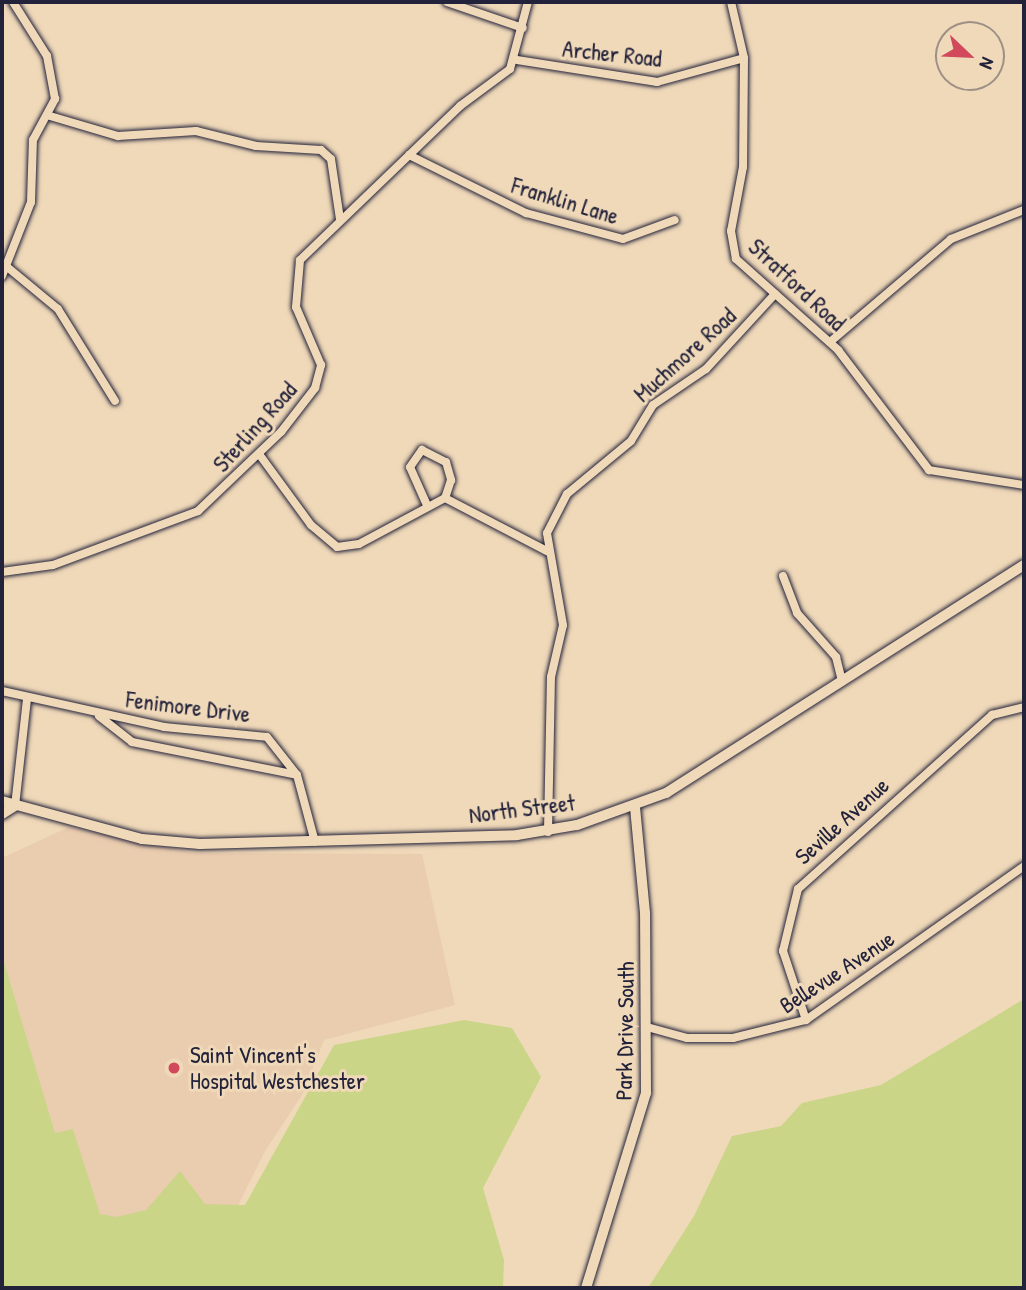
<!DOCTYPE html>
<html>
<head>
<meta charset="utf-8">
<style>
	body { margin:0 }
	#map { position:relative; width:1026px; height:1290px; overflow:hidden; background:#f0d9b9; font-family:"Patrick Hand",sans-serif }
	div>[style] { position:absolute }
	.built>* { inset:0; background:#eaccaf }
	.green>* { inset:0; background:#cad588 }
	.stream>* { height:2.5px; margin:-1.25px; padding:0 1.25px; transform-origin:1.25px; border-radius:1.25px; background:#86cce7 }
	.roads { filter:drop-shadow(0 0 2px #22223b) drop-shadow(0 0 2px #22223b) }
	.minor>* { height:8px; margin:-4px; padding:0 4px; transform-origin:4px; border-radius:4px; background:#f0d9b9 }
	.tertiary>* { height:10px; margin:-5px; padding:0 5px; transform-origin:5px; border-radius:5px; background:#f0d9b9 }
	.secondary>* { height:10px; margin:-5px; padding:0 5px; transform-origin:5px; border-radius:5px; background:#f0d9b9 }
	.dots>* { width:19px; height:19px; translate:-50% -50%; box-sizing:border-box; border:4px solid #f0d9b9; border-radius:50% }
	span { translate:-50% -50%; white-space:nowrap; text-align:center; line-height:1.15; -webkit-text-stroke:6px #f0d9b9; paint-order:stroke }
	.street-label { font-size:23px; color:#22223b }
	.poi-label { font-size:23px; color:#22223b }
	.left { translate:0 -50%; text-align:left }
	.frame { position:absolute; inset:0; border:4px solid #22223b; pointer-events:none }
	.north { position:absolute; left:935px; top:21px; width:70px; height:70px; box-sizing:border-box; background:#f0d9b9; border:2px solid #9e9087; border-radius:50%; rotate:113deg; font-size:19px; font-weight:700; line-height:28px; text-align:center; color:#22223b }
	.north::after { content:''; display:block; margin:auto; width:24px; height:32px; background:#d1495b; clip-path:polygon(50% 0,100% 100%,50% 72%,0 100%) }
</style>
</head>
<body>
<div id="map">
	<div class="built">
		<i style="clip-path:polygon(69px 827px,195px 853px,422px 854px,455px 1005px,324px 1040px,302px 1095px,265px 1151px,197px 1288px,101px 1288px,2px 956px,2px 858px)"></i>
	</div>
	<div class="green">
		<i style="clip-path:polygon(2px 955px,55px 1133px,73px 1129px,100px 1214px,117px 1217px,146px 1210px,180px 1171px,205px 1204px,245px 1205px,334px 1045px,464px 1020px,512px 1028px,541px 1077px,483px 1188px,504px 1260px,503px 1288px,2px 1288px)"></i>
		<i style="clip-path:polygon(1024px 999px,1024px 1288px,648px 1288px,694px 1216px,732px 1136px,781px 1126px,802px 1103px,881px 1085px)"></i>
	</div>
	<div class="stream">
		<i style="left:1024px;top:1248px;width:22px;rotate:90deg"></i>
	</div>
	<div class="roads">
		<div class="minor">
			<i style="left:447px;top:2px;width:80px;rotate:18.9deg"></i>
			<i style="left:731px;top:2px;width:57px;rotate:76.9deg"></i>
			<i style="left:744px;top:58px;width:109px;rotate:90.5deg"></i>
			<i style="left:743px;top:167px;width:65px;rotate:100.6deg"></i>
			<i style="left:731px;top:231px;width:28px;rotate:80deg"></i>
			<i style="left:736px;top:259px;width:137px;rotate:41.7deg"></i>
			<i style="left:838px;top:350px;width:151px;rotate:52.8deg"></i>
			<i style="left:929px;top:470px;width:96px;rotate:9deg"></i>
			<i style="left:517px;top:60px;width:142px;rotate:8.9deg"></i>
			<i style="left:657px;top:82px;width:90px;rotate:-15.4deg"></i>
			<i style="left:50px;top:116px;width:71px;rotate:16.4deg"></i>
			<i style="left:118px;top:136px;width:78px;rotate:-3.7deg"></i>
			<i style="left:196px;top:131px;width:62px;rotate:14deg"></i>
			<i style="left:256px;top:146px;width:65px;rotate:3.5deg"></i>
			<i style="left:321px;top:150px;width:13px;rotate:42deg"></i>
			<i style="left:331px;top:159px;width:61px;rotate:81.5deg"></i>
			<i style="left:409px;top:155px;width:131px;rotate:26.4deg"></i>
			<i style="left:526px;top:213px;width:100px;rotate:15deg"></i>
			<i style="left:623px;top:239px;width:55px;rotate:-20.1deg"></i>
			<i style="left:6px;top:266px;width:67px;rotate:39.6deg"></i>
			<i style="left:58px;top:309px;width:108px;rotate:58.2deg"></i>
			<i style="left:2px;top:276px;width:79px;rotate:-68.6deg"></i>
			<i style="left:31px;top:202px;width:62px;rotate:-88.2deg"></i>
			<i style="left:33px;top:140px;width:47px;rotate:-61.8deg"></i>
			<i style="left:55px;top:99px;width:44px;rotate:-100.5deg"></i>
			<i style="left:47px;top:56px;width:64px;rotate:-122.2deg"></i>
			<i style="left:830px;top:342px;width:159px;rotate:-40.4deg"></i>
			<i style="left:951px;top:239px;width:79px;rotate:-21.7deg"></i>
			<i style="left:259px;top:454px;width:88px;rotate:53.8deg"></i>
			<i style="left:311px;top:525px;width:34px;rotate:40deg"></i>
			<i style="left:337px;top:547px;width:22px;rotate:-8deg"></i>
			<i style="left:359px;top:544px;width:98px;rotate:-28.1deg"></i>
			<i style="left:445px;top:498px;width:115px;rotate:27.5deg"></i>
			<i style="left:426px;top:503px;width:39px;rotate:-114deg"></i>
			<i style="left:410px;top:467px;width:21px;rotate:-55deg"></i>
			<i style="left:422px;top:450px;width:27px;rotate:27deg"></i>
			<i style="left:446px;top:462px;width:19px;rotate:74deg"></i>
			<i style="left:451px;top:480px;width:19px;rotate:108deg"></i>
			<i style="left:2px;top:572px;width:51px;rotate:-7.8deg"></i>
			<i style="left:53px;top:565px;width:155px;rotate:-20.4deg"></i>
			<i style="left:198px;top:511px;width:115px;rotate:-43.6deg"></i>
			<i style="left:281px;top:432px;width:56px;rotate:-52.3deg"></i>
			<i style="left:315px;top:388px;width:24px;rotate:-75deg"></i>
			<i style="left:321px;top:365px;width:63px;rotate:-113.3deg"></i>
			<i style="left:296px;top:307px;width:47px;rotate:-85.1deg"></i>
			<i style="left:300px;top:260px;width:222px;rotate:-43.9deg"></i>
			<i style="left:460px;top:106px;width:62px;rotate:-36.5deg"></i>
			<i style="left:510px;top:69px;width:69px;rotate:-75deg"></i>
			<i style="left:783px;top:576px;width:40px;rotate:69deg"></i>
			<i style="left:797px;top:613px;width:59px;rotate:48.4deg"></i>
			<i style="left:836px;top:657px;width:25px;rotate:76deg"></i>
			<i style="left:2px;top:691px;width:166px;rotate:12.5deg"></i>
			<i style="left:164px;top:727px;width:103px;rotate:5.5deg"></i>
			<i style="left:267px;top:737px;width:48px;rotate:51.7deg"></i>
			<i style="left:297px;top:775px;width:69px;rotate:75deg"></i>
			<i style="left:99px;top:716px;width:42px;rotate:38.2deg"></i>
			<i style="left:132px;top:742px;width:168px;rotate:11.3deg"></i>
			<i style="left:15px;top:806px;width:108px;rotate:-83.6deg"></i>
			<i style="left:548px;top:832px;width:155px;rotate:-88.9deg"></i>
			<i style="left:551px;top:677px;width:53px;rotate:-77deg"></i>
			<i style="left:563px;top:625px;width:93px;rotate:-99.9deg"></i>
			<i style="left:547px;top:533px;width:44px;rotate:-62.9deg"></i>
			<i style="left:567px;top:494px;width:83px;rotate:-39.6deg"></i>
			<i style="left:631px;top:441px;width:42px;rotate:-58.6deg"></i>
			<i style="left:653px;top:405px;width:64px;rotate:-34.2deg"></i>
			<i style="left:706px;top:369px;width:102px;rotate:-47.4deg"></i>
			<i style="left:806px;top:1020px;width:73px;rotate:-108.4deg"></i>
			<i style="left:783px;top:951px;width:64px;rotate:-76.4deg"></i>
			<i style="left:798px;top:889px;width:261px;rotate:-41.9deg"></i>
			<i style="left:992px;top:715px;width:33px;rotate:-14deg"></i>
			<i style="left:647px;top:1027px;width:41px;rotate:15.4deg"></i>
			<i style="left:687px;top:1038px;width:46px"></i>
			<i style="left:733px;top:1038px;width:75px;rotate:-13.9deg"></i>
			<i style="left:806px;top:1020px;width:267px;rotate:-35.2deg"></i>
		</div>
		<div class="tertiary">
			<i style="left:2px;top:814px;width:15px;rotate:-32deg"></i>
			<i style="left:586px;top:1288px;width:204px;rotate:-72.9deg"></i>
			<i style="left:646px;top:1093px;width:180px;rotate:-90.3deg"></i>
			<i style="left:645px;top:913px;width:106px;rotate:-95.4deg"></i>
		</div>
		<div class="secondary">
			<i style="left:2px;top:801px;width:145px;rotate:15.2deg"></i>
			<i style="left:142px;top:839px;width:58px;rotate:4.9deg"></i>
			<i style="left:200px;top:844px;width:317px;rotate:-1.6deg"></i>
			<i style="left:517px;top:835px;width:61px;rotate:-9.5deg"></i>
			<i style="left:577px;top:825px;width:95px;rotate:-19.8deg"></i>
			<i style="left:666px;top:793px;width:424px;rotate:-32.5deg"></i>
		</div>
	</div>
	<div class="dots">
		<i style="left:174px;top:1068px;background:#d1495b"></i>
	</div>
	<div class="street-label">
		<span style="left:612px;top:54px;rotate:6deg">Archer Road</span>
		<span style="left:565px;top:201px;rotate:17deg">Franklin Lane</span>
		<span style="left:797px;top:285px;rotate:43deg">Stratford Road</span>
		<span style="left:685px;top:355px;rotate:-42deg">Muchmore Road</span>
		<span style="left:255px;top:427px;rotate:-48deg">Sterling Road</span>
		<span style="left:188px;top:707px;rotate:7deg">Fenimore Drive</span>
		<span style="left:522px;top:809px;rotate:-7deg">North Street</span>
		<span style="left:842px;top:821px;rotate:-42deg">Seville Avenue</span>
		<span style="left:837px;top:972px;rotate:-33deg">Bellevue Avenue</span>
		<span style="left:625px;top:1031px;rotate:-89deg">Park Drive South</span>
	</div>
	<div class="poi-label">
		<span class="left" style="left:190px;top:1068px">Saint Vincent's<br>Hospital Westchester</span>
	</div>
	<div class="frame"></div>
	<div class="north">N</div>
</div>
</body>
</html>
